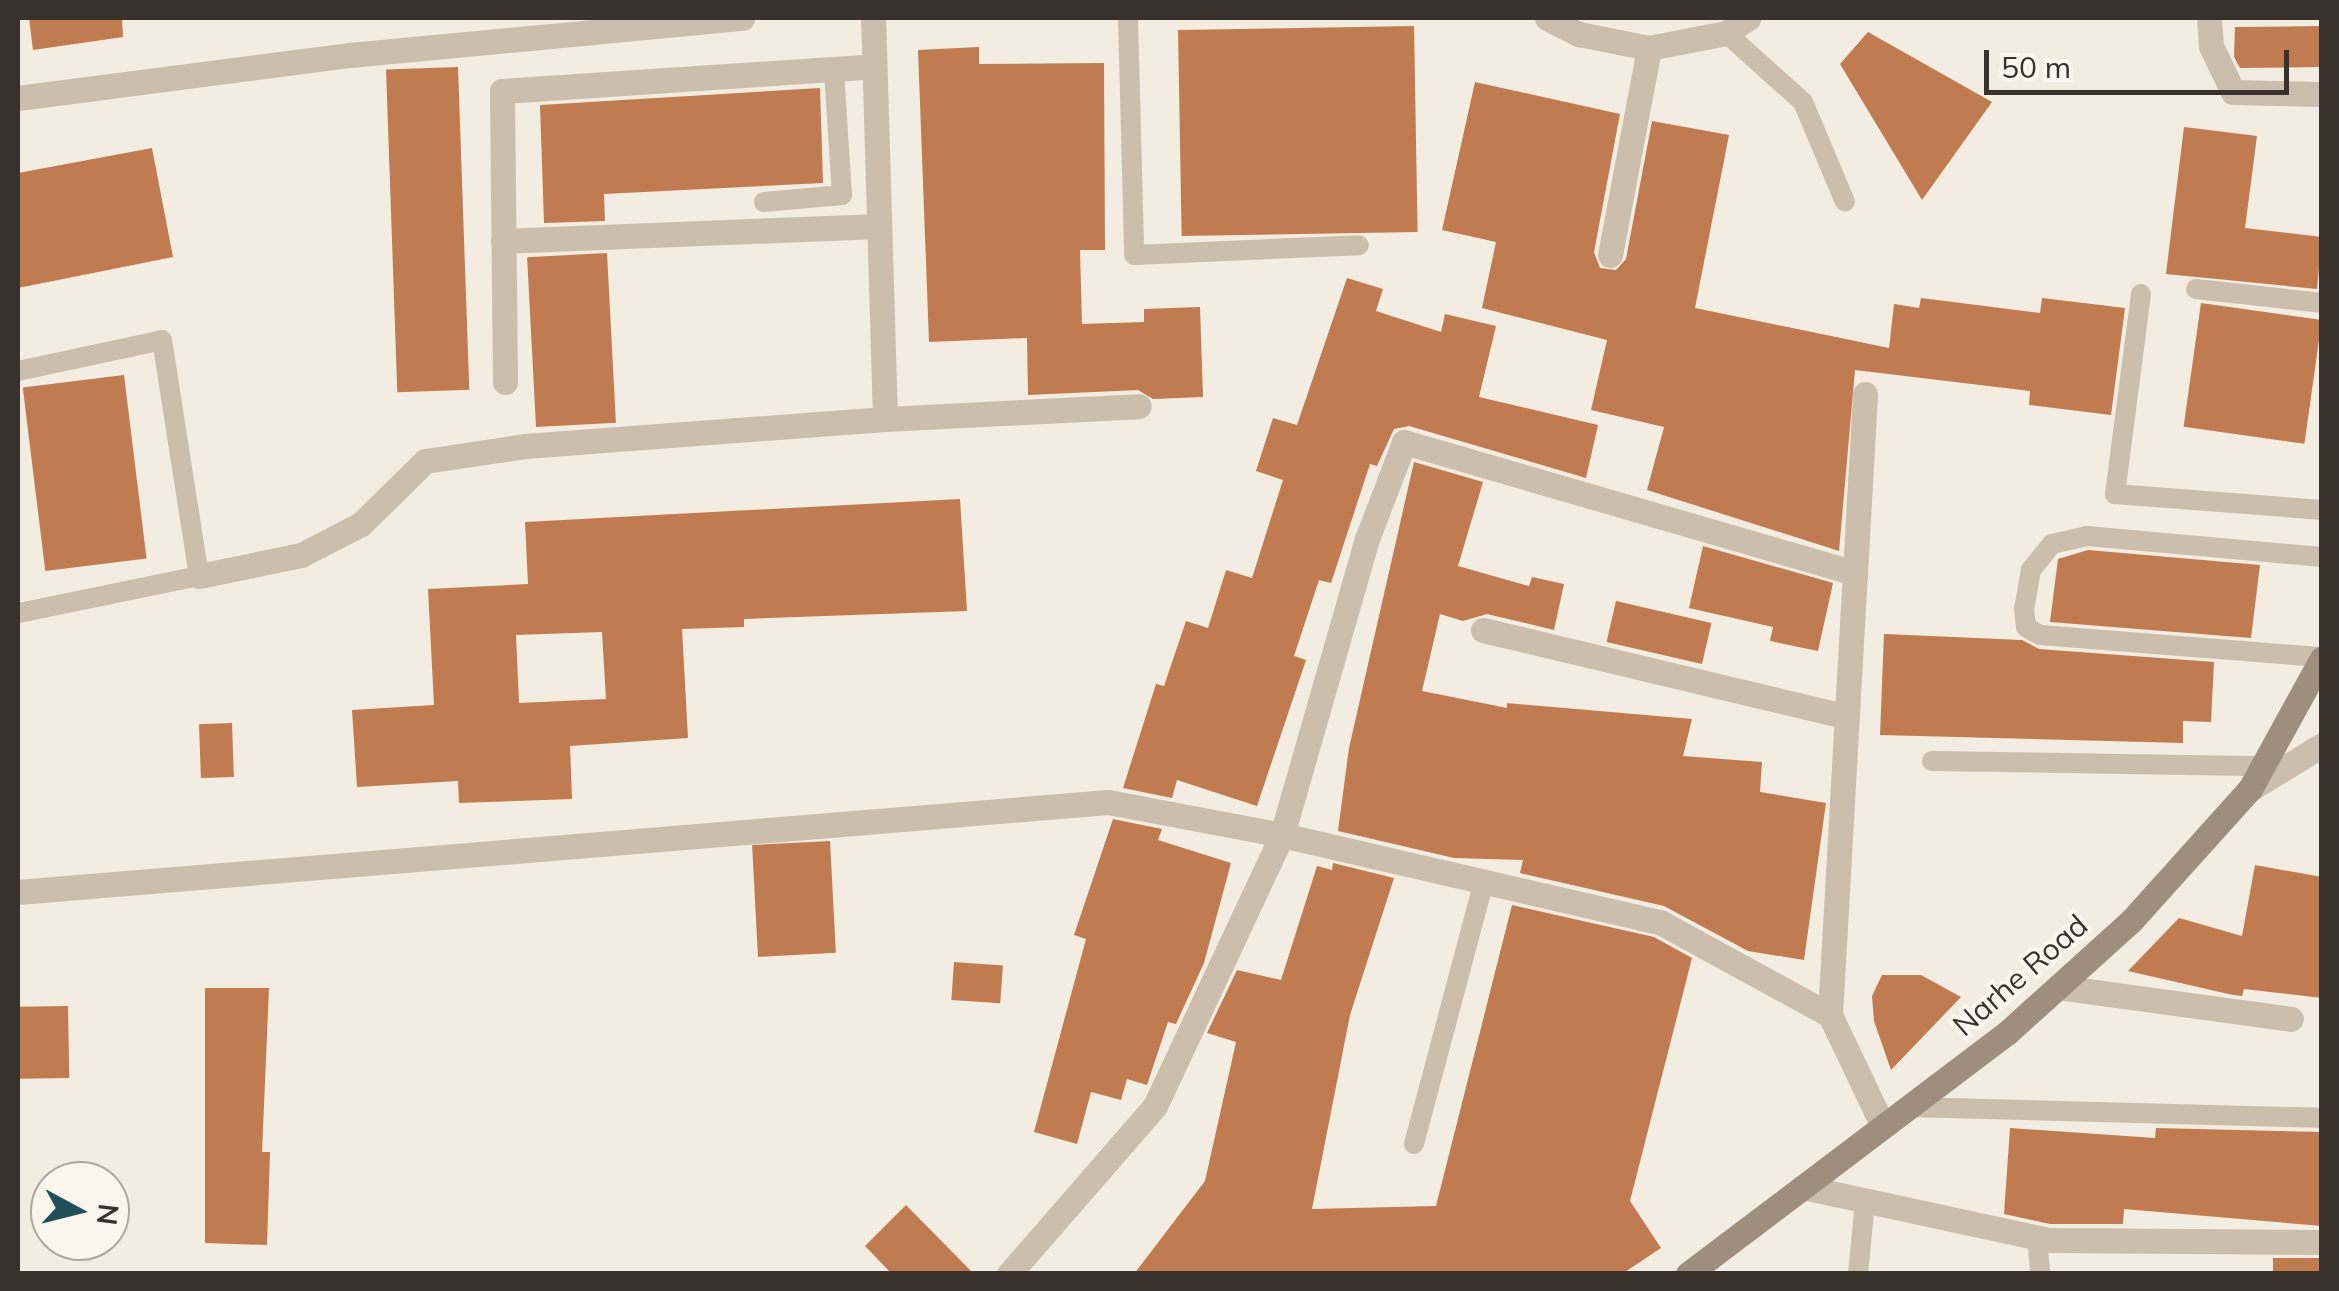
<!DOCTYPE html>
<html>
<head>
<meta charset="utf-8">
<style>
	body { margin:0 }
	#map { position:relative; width:2339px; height:1291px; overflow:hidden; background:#f2ece1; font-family:Mulish,sans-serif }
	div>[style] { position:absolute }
	.building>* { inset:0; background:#c17b50; transform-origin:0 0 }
	.lane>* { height:20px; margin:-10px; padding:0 10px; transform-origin:10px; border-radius:10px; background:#cbbeac }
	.street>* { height:25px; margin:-12.5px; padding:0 12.5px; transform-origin:12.5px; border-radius:12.5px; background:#cbbeac }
	.secondary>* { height:25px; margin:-12.5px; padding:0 12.5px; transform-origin:12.5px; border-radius:12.5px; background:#9e8e7e }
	span { translate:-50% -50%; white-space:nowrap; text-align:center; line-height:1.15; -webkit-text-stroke:8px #faf6ed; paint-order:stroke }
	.street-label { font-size:30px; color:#39312b }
	.frame { position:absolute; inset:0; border:20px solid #39312b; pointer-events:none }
	.north { position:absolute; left:30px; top:1161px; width:100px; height:100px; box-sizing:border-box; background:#faf6ed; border:2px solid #ada79f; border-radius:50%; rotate:97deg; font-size:28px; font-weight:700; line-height:40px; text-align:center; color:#39312b }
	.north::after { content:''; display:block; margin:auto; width:35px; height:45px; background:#224e59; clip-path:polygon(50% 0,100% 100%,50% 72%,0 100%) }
	.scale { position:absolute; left:1984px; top:50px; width:305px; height:45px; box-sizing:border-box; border:5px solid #39312b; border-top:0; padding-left:12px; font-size:30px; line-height:35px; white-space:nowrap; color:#39312b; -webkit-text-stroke:8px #faf6ed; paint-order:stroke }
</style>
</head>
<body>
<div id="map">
	<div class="building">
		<i style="clip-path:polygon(29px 18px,122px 18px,123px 37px,33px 50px)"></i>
		<i style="left:1414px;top:26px;width:206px;height:236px;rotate:89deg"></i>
		<i style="clip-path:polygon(2322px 26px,2322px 67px,2240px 68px,2234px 57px,2235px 27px)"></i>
		<i style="clip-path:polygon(1868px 32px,1992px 102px,1922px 200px,1840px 64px)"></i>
		<i style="clip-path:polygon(979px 47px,979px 64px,1104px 63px,1105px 250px,1080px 250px,1082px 324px,1144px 322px,1144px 309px,1200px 307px,1203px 397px,1153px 399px,1138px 390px,1028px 395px,1027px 338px,929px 342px,918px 50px)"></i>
		<i style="left:458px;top:67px;width:323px;height:72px;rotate:88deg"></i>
		<i style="clip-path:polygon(1475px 82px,1620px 114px,1594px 252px,1600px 268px,1616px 270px,1626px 259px,1652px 121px,1729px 135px,1695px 308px,1889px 348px,1894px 304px,1919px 308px,1921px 298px,2040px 313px,2042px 298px,2125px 308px,2111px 415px,2029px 405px,2030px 391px,1855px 370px,1839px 551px,1647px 490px,1664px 427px,1591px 410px,1607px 340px,1482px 308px,1496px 242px,1442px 230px)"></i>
		<i style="clip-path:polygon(820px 88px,823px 183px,604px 194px,605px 221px,544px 223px,540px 105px)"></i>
		<i style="clip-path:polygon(2184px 127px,2257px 136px,2245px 228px,2322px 237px,2317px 289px,2166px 274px)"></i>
		<i style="clip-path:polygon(152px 148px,173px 257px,18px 288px,18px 173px)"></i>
		<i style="left:607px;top:253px;width:170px;height:80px;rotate:87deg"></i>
		<i style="clip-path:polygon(1347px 278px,1383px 289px,1376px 311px,1441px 332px,1445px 314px,1496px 326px,1479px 397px,1598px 425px,1586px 478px,1409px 426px,1394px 429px,1377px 466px,1370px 464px,1331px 583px,1319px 580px,1294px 656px,1306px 660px,1257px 806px,1177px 780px,1172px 798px,1123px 788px,1156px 684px,1164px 686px,1186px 621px,1208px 628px,1226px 570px,1252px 578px,1283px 480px,1256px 471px,1273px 418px,1297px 425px)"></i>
		<i style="left:2201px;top:303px;width:122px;height:125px;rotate:8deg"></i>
		<i style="left:124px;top:375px;width:185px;height:102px;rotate:83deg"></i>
		<i style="clip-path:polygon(1414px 462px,1483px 482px,1458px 566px,1529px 586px,1532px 577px,1564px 584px,1554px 630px,1487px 614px,1463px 621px,1440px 614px,1422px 691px,1507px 708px,1507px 703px,1692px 719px,1683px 756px,1762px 762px,1760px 792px,1826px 803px,1804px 960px,1748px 951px,1664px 906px,1520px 873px,1523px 860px,1454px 858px,1338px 831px,1349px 748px)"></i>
		<i style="clip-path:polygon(evenodd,960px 499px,967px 611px,744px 619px,744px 627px,682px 629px,688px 738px,570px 746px,572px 799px,459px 803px,458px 781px,357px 787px,352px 710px,434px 705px,428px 589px,528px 584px,525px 522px,960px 499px,602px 632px,606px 699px,519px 703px,516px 635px,602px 632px)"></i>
		<i style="clip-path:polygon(1703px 546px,1833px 583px,1818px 651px,1770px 641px,1773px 627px,1689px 608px)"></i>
		<i style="clip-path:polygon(2088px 550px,2260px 565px,2251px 638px,2050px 622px,2058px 559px)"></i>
		<i style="left:1616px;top:601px;width:98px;height:42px;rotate:13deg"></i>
		<i style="clip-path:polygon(1884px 634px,2022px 640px,2039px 649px,2214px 662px,2211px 722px,2183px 721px,2183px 743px,1880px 735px)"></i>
		<i style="left:232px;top:723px;width:54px;height:33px;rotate:88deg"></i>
		<i style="clip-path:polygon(1113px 819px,1162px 829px,1158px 840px,1231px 863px,1204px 963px,1176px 1024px,1168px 1022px,1147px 1085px,1127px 1079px,1121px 1100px,1091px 1092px,1077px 1144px,1034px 1132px,1086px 939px,1074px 935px)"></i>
		<i style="left:830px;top:841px;width:112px;height:78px;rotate:87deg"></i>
		<i style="clip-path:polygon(1333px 863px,1394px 878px,1350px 1015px,1312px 1209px,1436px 1206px,1512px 905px,1654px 937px,1692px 958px,1630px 1201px,1661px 1248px,1622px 1274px,1134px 1274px,1205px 1181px,1236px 1042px,1207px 1033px,1237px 970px,1281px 980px,1317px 866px,1332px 870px)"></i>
		<i style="clip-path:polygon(2255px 865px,2322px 877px,2322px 998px,2244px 989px,2242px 996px,2233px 995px,2128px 971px,2179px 918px,2242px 936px)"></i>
		<i style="left:954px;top:962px;width:49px;height:38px;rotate:4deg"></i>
		<i style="clip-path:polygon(1882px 975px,1921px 975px,1961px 997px,1891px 1070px,1874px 1021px,1872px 996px)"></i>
		<i style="clip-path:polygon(205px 988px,269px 988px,262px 1152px,270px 1152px,267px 1245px,205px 1243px)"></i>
		<i style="left:68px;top:1006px;width:72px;height:50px;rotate:89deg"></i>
		<i style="clip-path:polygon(2010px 1128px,2155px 1138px,2156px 1128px,2322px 1132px,2322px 1226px,2124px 1209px,2123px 1224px,2050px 1224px,2004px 1214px)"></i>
		<i style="clip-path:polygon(906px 1205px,974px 1274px,892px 1274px,865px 1246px)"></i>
		<i style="left:2273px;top:1258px;width:49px;height:16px"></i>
	</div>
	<div class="lane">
		<i style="left:1128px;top:18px;width:237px;rotate:88.5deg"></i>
		<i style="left:1134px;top:255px;width:225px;rotate:-2.5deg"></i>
		<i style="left:1726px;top:33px;width:103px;rotate:41.9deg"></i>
		<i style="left:1803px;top:102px;width:108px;rotate:67.2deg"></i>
		<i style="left:764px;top:202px;width:78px;rotate:-5.1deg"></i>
		<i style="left:842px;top:195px;width:125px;rotate:-93.7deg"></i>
		<i style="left:2196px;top:289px;width:127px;rotate:6.3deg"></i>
		<i style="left:2141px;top:294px;width:202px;rotate:97.4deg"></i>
		<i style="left:2115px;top:494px;width:208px;rotate:4.4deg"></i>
		<i style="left:18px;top:371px;width:147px;rotate:-12.1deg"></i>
		<i style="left:162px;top:340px;width:239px;rotate:81.1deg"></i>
		<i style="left:199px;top:576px;width:185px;rotate:168.4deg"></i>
		<i style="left:2322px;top:557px;width:236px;rotate:-174.9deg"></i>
		<i style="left:2087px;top:536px;width:36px;rotate:167deg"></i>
		<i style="left:2052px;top:544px;width:33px;rotate:129deg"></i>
		<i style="left:2031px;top:570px;width:39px;rotate:100deg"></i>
		<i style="left:2024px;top:608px;width:19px;rotate:84deg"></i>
		<i style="left:2026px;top:627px;width:16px;rotate:30deg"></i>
		<i style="left:2040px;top:635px;width:283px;rotate:4.5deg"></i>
		<i style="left:1932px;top:761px;width:332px;rotate:0.9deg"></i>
		<i style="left:1909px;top:1107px;width:413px;rotate:1.5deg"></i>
		<i style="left:1414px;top:1144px;width:272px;rotate:-75.1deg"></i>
		<i style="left:2037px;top:1237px;width:37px;rotate:85deg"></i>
		<i style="left:1858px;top:1274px;width:73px;rotate:-84.5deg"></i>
	</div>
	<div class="street">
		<i style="left:1547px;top:18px;width:36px;rotate:27deg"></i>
		<i style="left:1579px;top:34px;width:71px;rotate:11.3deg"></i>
		<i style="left:1649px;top:48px;width:78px;rotate:-11deg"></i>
		<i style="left:1726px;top:33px;width:27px;rotate:-34deg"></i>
		<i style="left:2209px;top:18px;width:28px;rotate:86deg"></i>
		<i style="left:2211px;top:46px;width:51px;rotate:64.4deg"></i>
		<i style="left:2233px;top:92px;width:89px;rotate:1.3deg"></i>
		<i style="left:18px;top:98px;width:335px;rotate:-7.4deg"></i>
		<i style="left:350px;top:55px;width:394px;rotate:-5.4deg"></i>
		<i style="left:503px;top:241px;width:376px;rotate:-2.3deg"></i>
		<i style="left:1610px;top:255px;width:211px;rotate:-79.3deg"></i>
		<i style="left:505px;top:382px;width:291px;rotate:-90.6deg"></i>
		<i style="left:502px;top:91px;width:373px;rotate:-3.8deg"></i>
		<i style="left:885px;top:419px;width:254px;rotate:-2.9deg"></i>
		<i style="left:199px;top:576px;width:104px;rotate:-11.6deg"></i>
		<i style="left:301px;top:555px;width:68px;rotate:-27.3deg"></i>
		<i style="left:361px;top:524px;width:90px;rotate:-44.5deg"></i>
		<i style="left:425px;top:461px;width:101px;rotate:-8.5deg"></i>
		<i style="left:525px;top:446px;width:361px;rotate:-4.3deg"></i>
		<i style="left:885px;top:419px;width:401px;rotate:-91.7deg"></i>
		<i style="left:1483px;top:630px;width:374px;rotate:13.4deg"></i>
		<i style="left:2250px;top:789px;width:84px;rotate:-31.4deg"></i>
		<i style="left:18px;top:892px;width:1094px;rotate:-4.72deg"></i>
		<i style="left:1108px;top:802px;width:177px;rotate:10.7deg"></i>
		<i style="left:1282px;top:835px;width:388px;rotate:13deg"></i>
		<i style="left:1660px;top:922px;width:194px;rotate:28.7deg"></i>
		<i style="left:1830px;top:1015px;width:123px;rotate:64.5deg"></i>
		<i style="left:2058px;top:987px;width:235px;rotate:7.8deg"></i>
		<i style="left:1830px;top:1015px;width:622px;rotate:-86.77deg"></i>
		<i style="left:1803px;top:1187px;width:251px;rotate:12.2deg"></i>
		<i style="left:2048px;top:1240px;width:274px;rotate:0.4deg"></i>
		<i style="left:1009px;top:1274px;width:223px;rotate:-49deg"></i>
		<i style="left:1155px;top:1106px;width:299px;rotate:-64.9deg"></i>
		<i style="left:1282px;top:835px;width:308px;rotate:-74deg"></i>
		<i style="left:1367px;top:539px;width:104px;rotate:-69.1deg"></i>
		<i style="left:1404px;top:442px;width:470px;rotate:16.2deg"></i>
	</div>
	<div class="secondary">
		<i style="left:1688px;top:1274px;width:401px;rotate:-37.1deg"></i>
		<i style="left:2008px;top:1032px;width:166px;rotate:-42.1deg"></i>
		<i style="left:2131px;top:921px;width:178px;rotate:-48deg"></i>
		<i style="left:2250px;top:789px;width:149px;rotate:-61.2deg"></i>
	</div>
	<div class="street-label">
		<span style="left:2020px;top:975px;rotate:-41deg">Narhe Road</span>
	</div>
	<div class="frame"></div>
	<div class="north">N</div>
	<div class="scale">50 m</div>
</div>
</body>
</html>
